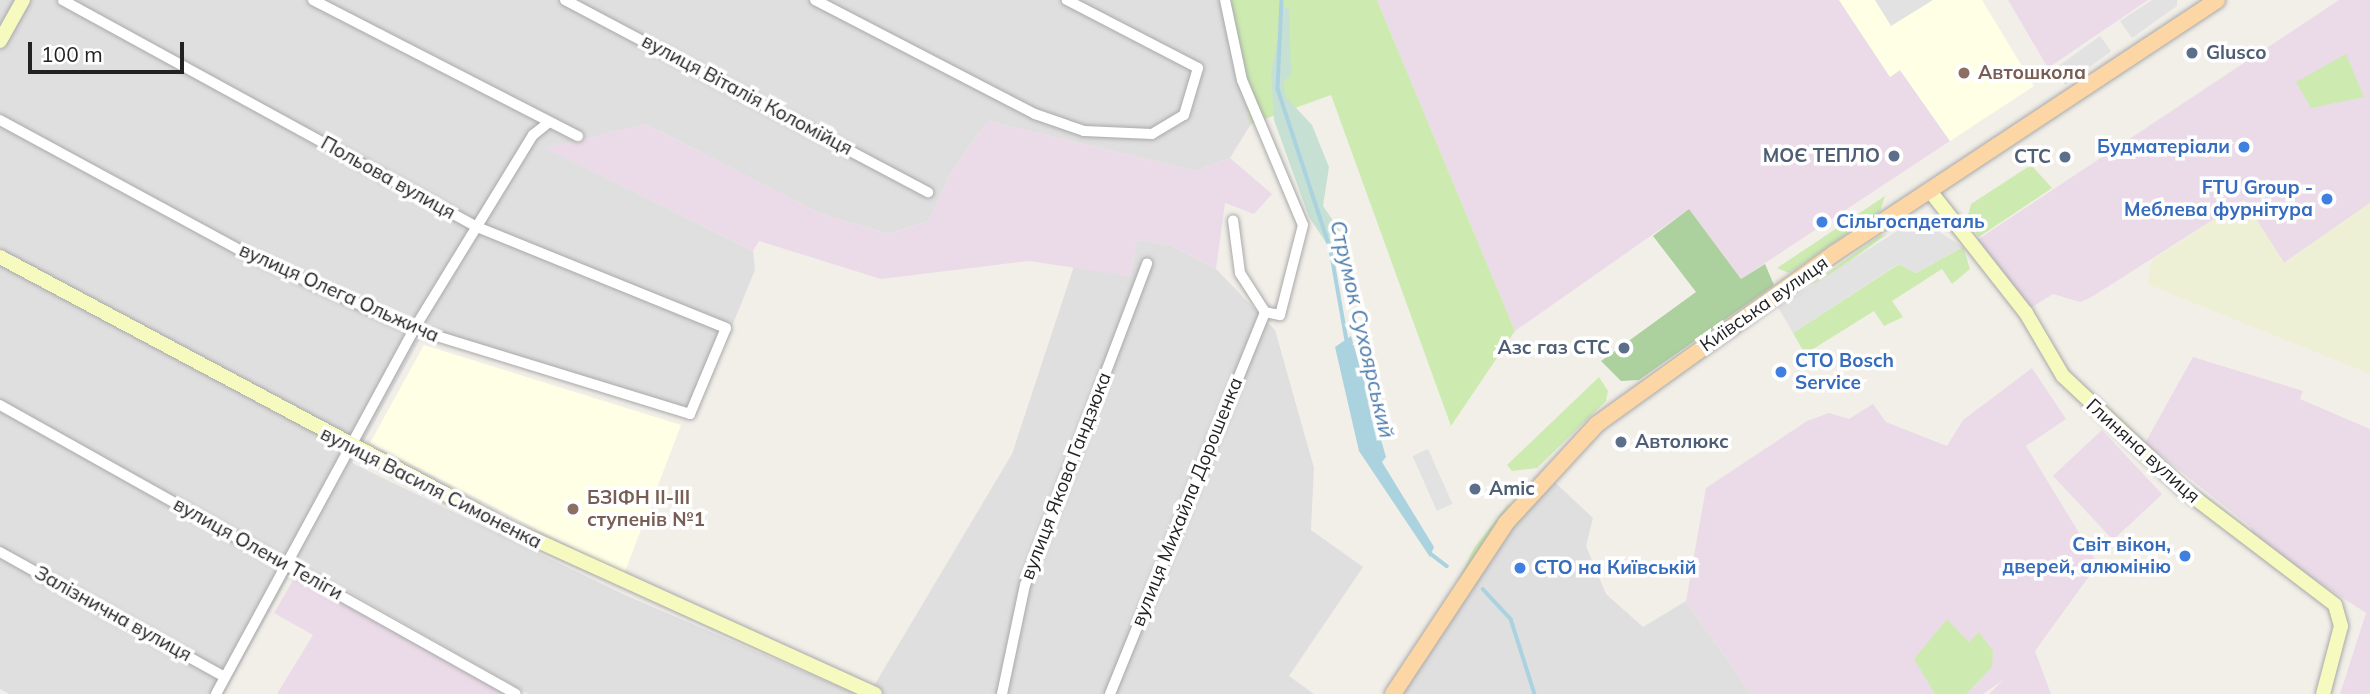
<!DOCTYPE html>
<html>
<head>
<meta charset="utf-8">
<style>
	body { margin:0 }
	#map { position:relative; width:2370px; height:694px; overflow:hidden; background:#f2efe9; font-family:Mulish,sans-serif }
	div>[style] { position:absolute }
	.residential>* { inset:0; background:#e0dfdf }
	.industrial>* { inset:0; background:#ebdbe8; transform-origin:0 0 }
	.education>* { inset:0; background:#ffffe5 }
	.farmland>* { inset:0; background:#eef0d5 }
	.grass>* { inset:0; background:#cdebb0 }
	.forest>* { inset:0; background:#add19e }
	.wetland>* { inset:0; background:#c6e0d4 }
	.parking>* { inset:0; background:#e2e2e2; transform-origin:0 0 }
	.water>* { inset:0; background:#aad3df }
	.stream>* { height:3.5px; margin:-1.75px; padding:0 1.75px; transform-origin:1.75px; border-radius:1.75px; background:#aad3df }
	.roads { filter:drop-shadow(0 0 2px #a9a9a9) drop-shadow(0 0 2px #a9a9a9) }
	.street>* { height:10px; margin:-5px; padding:0 5px; transform-origin:5px; border-radius:5px; background:#fff }
	.secondary>* { height:14px; margin:-7px; padding:0 7px; transform-origin:7px; border-radius:7px; background:#f7fabf }
	.primary>* { height:16px; margin:-8px; padding:0 8px; transform-origin:8px; border-radius:8px; background:#fcd6a4 }
	.dots>* { width:19px; height:19px; translate:-50% -50%; box-sizing:border-box; border:4px solid #fff; border-radius:50% }
	span { translate:-50% -50%; white-space:nowrap; text-align:center; line-height:1.15; -webkit-text-stroke:7px #fff; paint-order:stroke }
	.service-label { font-size:19px; color:#4e5e75; font-weight:700 }
	.left { translate:0 -50%; text-align:left }
	.right { translate:-100% -50%; text-align:right }
	.education-label { font-size:19px; color:#785e54; font-weight:700 }
	.street-label { font-size:19px; color:#222 }
	.shop-label { font-size:19px; color:#366cbe; font-weight:700 }
	.water-label { font-size:21px; color:#4a7aab; font-style:italic }
	.scale { position:absolute; left:28px; top:42px; width:156px; height:32px; box-sizing:border-box; border:4px solid #222; border-top:0; padding-left:9px; font-size:21px; line-height:24px; white-space:nowrap; color:#222; -webkit-text-stroke:5px #fff; paint-order:stroke }
</style>
</head>
<body>
<div id="map">
	<div class="residential">
		<i style="clip-path:polygon(0 0,1221px 0,1251px 124px,1230px 158px,1195px 171px,988px 121px,952px 170px,929px 221px,888px 234px,819px 213px,645px 124px,546px 148px,753px 251px,755px 270px,694px 419px,426px 328px,352px 463px,627px 596px,856px 694px,528px 694px,297px 562px,224px 694px,9px 694px,0 689px)"></i>
		<i style="clip-path:polygon(1137px 240px,1171px 245px,1216px 269px,1275px 330px,1314px 468px,1311px 530px,1363px 567px,1289px 676px,1314px 694px,869px 694px,1012px 454px,1074px 266px,1130px 276px)"></i>
		<i style="clip-path:polygon(1546px 474px,1593px 518px,1586px 546px,1606px 594px,1643px 627px,1686px 601px,1751px 694px,1393px 694px)"></i>
	</div>
	<div class="industrial">
		<i style="clip-path:polygon(1377px 0,1839px 0,1890px 77px,1900px 70px,1950px 141px,1741px 279px,1689px 209px,1515px 331px)"></i>
		<i style="clip-path:polygon(2008px 0,2148px 0,2048px 68px)"></i>
		<i style="clip-path:polygon(2339px 0,2370px 0,2370px 203px,2284px 263px,2244px 200px,2090px 298px,2080px 302px,2053px 294px,2029px 309px,1977px 240px)"></i>
		<i style="clip-path:polygon(988px 121px,1195px 171px,1230px 158px,1272px 194px,1254px 214px,1225px 203px,1216px 269px,1171px 245px,1137px 240px,1130px 276px,1029px 261px,881px 279px,759px 241px,753px 251px,545px 148px,645px 124px,819px 213px,888px 234px,929px 221px,952px 170px)"></i>
		<i style="clip-path:polygon(2193px 357px,2303px 391px,2300px 399px,2370px 429px,2370px 694px,2340px 694px,2366px 613px,2256px 541px,2250px 526px,2145px 443px)"></i>
		<i style="clip-path:polygon(2032px 368px,2066px 419px,2026px 446px,2098px 564px,2035px 651px,2051px 694px,1989px 694px,2003px 680px,1983px 694px,1751px 694px,1686px 601px,1706px 488px,1807px 421px,1829px 413px,1849px 419px,1873px 404px,1886px 422px,1947px 446px,1963px 420px)"></i>
		<i style="left:2102px;top:430px;width:88px;height:67px;rotate:47deg"></i>
		<i style="clip-path:polygon(296px 575px,506px 694px,277px 694px,313px 635px,274px 613px)"></i>
	</div>
	<div class="education">
		<i style="clip-path:polygon(1839px 0,1982px 0,2034px 86px,1950px 141px,1900px 70px,1890px 77px)"></i>
		<i style="clip-path:polygon(424px 345px,681px 425px,624px 574px,370px 443px)"></i>
	</div>
	<div class="farmland">
		<i style="clip-path:polygon(2244px 200px,2284px 263px,2370px 203px,2370px 374px,2147px 284px,2152px 260px)"></i>
	</div>
	<div class="grass">
		<i style="clip-path:polygon(1221px 0,1377px 0,1515px 331px,1451px 426px,1331px 95px,1251px 124px)"></i>
		<i style="clip-path:polygon(2346px 54px,2364px 97px,2311px 108px,2296px 82px)"></i>
		<i style="clip-path:polygon(2031px 165px,2052px 188px,1979px 237px,1967px 219px,1971px 204px)"></i>
		<i style="clip-path:polygon(1885px 196px,1880px 211px,1789px 273px,1777px 268px)"></i>
		<i style="clip-path:polygon(1887px 234px,1828px 277px,1809px 286px,1879px 236px)"></i>
		<i style="clip-path:polygon(1963px 247px,1970px 269px,1952px 284px,1942px 269px,1892px 301px,1903px 317px,1884px 326px,1874px 311px,1805px 354px,1793px 333px,1899px 264px,1916px 273px)"></i>
		<i style="clip-path:polygon(1599px 377px,1608px 391px,1606px 401px,1537px 468px,1512px 471px,1507px 465px)"></i>
		<i style="clip-path:polygon(1509px 503px,1509px 505px,1457px 583px,1474px 548px)"></i>
		<i style="clip-path:polygon(1947px 619px,1969px 642px,1979px 632px,1993px 651px,1992px 667px,1966px 694px,1935px 694px,1914px 659px)"></i>
	</div>
	<div class="forest">
		<i style="clip-path:polygon(1689px 209px,1741px 279px,1765px 264px,1774px 285px,1639px 380px,1621px 381px,1601px 361px,1696px 292px,1653px 236px)"></i>
	</div>
	<div class="wetland">
		<i style="clip-path:polygon(1284px 7px,1289px 8px,1291px 74px,1283px 83px,1286px 97px,1312px 125px,1329px 167px,1323px 206px,1343px 235px,1341px 246px,1331px 250px,1309px 217px,1274px 120px,1271px 73px)"></i>
	</div>
	<div class="parking">
		<i style="clip-path:polygon(1875px 0,1933px 0,1891px 26px)"></i>
		<i style="clip-path:polygon(2152px 0,2177px 0,2177px 6px,2132px 38px,2120px 21px)"></i>
		<i style="left:2100px;top:36px;width:19px;height:57px;rotate:54deg"></i>
		<i style="clip-path:polygon(1902px 228px,1933px 228px,1963px 247px,1916px 273px,1898px 264px,1793px 333px,1778px 307px)"></i>
		<i style="left:1428px;top:449px;width:60px;height:17px;rotate:66deg"></i>
	</div>
	<div class="water">
		<i style="clip-path:polygon(1351px 336px,1386px 457px,1382px 462px,1434px 547px,1430px 557px,1359px 451px,1335px 347px)"></i>
	</div>
	<div class="stream">
		<i style="left:1282px;top:0;width:89px;rotate:92.6deg"></i>
		<i style="left:1278px;top:89px;width:169px;rotate:71.8deg"></i>
		<i style="left:1331px;top:250px;width:92px;rotate:80deg"></i>
		<i style="left:1431px;top:554px;width:20px;rotate:37deg"></i>
		<i style="left:1483px;top:589px;width:41px;rotate:47deg"></i>
		<i style="left:1511px;top:619px;width:79px;rotate:72.3deg"></i>
	</div>
	<div class="roads">
		<div class="street">
			<i style="left:313px;top:0;width:298px;rotate:27.2deg"></i>
			<i style="left:565px;top:0;width:411px;rotate:27.9deg"></i>
			<i style="left:815px;top:0;width:248px;rotate:27.4deg"></i>
			<i style="left:1035px;top:114px;width:52px;rotate:19.1deg"></i>
			<i style="left:1084px;top:131px;width:68px;rotate:2.5deg"></i>
			<i style="left:1152px;top:134px;width:37px;rotate:-31deg"></i>
			<i style="left:1184px;top:115px;width:49px;rotate:-73.4deg"></i>
			<i style="left:1198px;top:68px;width:148px;rotate:-152.6deg"></i>
			<i style="left:1225px;top:0;width:82px;rotate:78deg"></i>
			<i style="left:1242px;top:80px;width:157px;rotate:67.2deg"></i>
			<i style="left:1303px;top:225px;width:93px;rotate:104.3deg"></i>
			<i style="left:1280px;top:315px;width:15px;rotate:-169deg"></i>
			<i style="left:1265px;top:312px;width:46px;rotate:-122.7deg"></i>
			<i style="left:1240px;top:273px;width:53px;rotate:-97.5deg"></i>
			<i style="left:0;top:120px;width:281px;rotate:28.5deg"></i>
			<i style="left:247px;top:254px;width:183px;rotate:24.2deg"></i>
			<i style="left:414px;top:329px;width:289px;rotate:17.1deg"></i>
			<i style="left:690px;top:414px;width:93px;rotate:-67.3deg"></i>
			<i style="left:726px;top:328px;width:269px;rotate:-157.9deg"></i>
			<i style="left:477px;top:227px;width:472px;rotate:-151.3deg"></i>
			<i style="left:0;top:405px;width:591px;rotate:29.25deg"></i>
			<i style="left:0;top:552px;width:257px;rotate:29.1deg"></i>
			<i style="left:216px;top:694px;width:415px;rotate:-61.5deg"></i>
			<i style="left:414px;top:329px;width:228px;rotate:-58.5deg"></i>
			<i style="left:533px;top:135px;width:19px;rotate:-39deg"></i>
			<i style="left:1002px;top:694px;width:111px;rotate:-78.1deg"></i>
			<i style="left:1025px;top:585px;width:344px;rotate:-69.2deg"></i>
			<i style="left:1110px;top:694px;width:412px;rotate:-67.9deg"></i>
		</div>
		<div class="secondary">
			<i style="left:0;top:41px;width:47px;rotate:-60.7deg"></i>
			<i style="left:1930px;top:191px;width:155px;rotate:51.8deg"></i>
			<i style="left:2026px;top:313px;width:73px;rotate:59.6deg"></i>
			<i style="left:2063px;top:376px;width:165px;rotate:43.3deg"></i>
			<i style="left:2183px;top:489px;width:191px;rotate:37.3deg"></i>
			<i style="left:2335px;top:605px;width:22px;rotate:74deg"></i>
			<i style="left:2341px;top:626px;width:70px;rotate:104.8deg"></i>
			<i style="left:0;top:257px;width:574px;rotate:28.04deg"></i>
			<i style="left:507px;top:527px;width:404px;rotate:24.4deg"></i>
		</div>
		<div class="primary">
			<i style="left:1393px;top:694px;width:205px;rotate:-56.5deg"></i>
			<i style="left:1506px;top:523px;width:134px;rotate:-47.4deg"></i>
			<i style="left:1597px;top:424px;width:293px;rotate:-35.7deg"></i>
			<i style="left:1835px;top:253px;width:458px;rotate:-33.5deg"></i>
		</div>
	</div>
	<div class="dots">
		<i style="left:2192px;top:53px;background:#5c6f8a"></i>
		<i style="left:1964px;top:73px;background:#8d6e63"></i>
		<i style="left:2244px;top:147px;background:#3f7fe0"></i>
		<i style="left:1894px;top:156px;background:#5c6f8a"></i>
		<i style="left:2065px;top:157px;background:#5c6f8a"></i>
		<i style="left:2327px;top:199px;background:#3f7fe0"></i>
		<i style="left:1822px;top:222px;background:#3f7fe0"></i>
		<i style="left:1624px;top:348px;background:#5c6f8a"></i>
		<i style="left:1781px;top:372px;background:#3f7fe0"></i>
		<i style="left:1621px;top:442px;background:#5c6f8a"></i>
		<i style="left:1475px;top:489px;background:#5c6f8a"></i>
		<i style="left:573px;top:509px;background:#8d6e63"></i>
		<i style="left:2185px;top:556px;background:#3f7fe0"></i>
		<i style="left:1520px;top:568px;background:#3f7fe0"></i>
	</div>
	<div class="service-label">
		<span class="left" style="left:2206px;top:53px">Glusco</span>
		<span class="right" style="left:1880px;top:156px">МОЄ ТЕПЛО</span>
		<span class="right" style="left:2051px;top:157px">СТС</span>
		<span class="right" style="left:1610px;top:348px">Азс газ СТС</span>
		<span class="left" style="left:1635px;top:442px">Автолюкс</span>
		<span class="left" style="left:1489px;top:489px">Amic</span>
	</div>
	<div class="education-label">
		<span class="left" style="left:1978px;top:73px">Автошкола</span>
		<span class="left" style="left:587px;top:509px">БЗІФН ІІ-ІІІ<br>ступенів №1</span>
	</div>
	<div class="street-label">
		<span style="left:747px;top:95px;rotate:28deg">вулиця Віталія Коломійця</span>
		<span style="left:388px;top:178px;rotate:29deg">Польова вулиця</span>
		<span style="left:339px;top:293px;rotate:24deg">вулиця Олега Ольжича</span>
		<span style="left:1764px;top:304px;rotate:-35deg">Київська вулиця</span>
		<span style="left:2143px;top:451px;rotate:42deg">Глиняна вулиця</span>
		<span style="left:1066px;top:476px;rotate:-69deg">вулиця Якова Гандзюка</span>
		<span style="left:431px;top:488px;rotate:27deg">вулиця Василя Симоненка</span>
		<span style="left:1187px;top:502px;rotate:-68deg">вулиця Михайла Дорошенка</span>
		<span style="left:258px;top:549px;rotate:29deg">вулиця Олени Теліги</span>
		<span style="left:113px;top:614px;rotate:29deg">Залізнична вулиця</span>
	</div>
	<div class="shop-label">
		<span class="right" style="left:2230px;top:147px">Будматеріали</span>
		<span class="right" style="left:2313px;top:199px">FTU Group -<br>Меблева фурнітура</span>
		<span class="left" style="left:1836px;top:222px">Сільгоспдеталь</span>
		<span class="left" style="left:1795px;top:372px">СТО Bosch<br>Service</span>
		<span class="right" style="left:2171px;top:556px">Світ вікон,<br>дверей, алюмінію</span>
		<span class="left" style="left:1534px;top:568px">СТО на Київській</span>
	</div>
	<div class="water-label">
		<span style="left:1363px;top:329px;rotate:77deg">Струмок Сухоярський</span>
	</div>
	<div class="scale">100 m</div>
</div>
</body>
</html>
